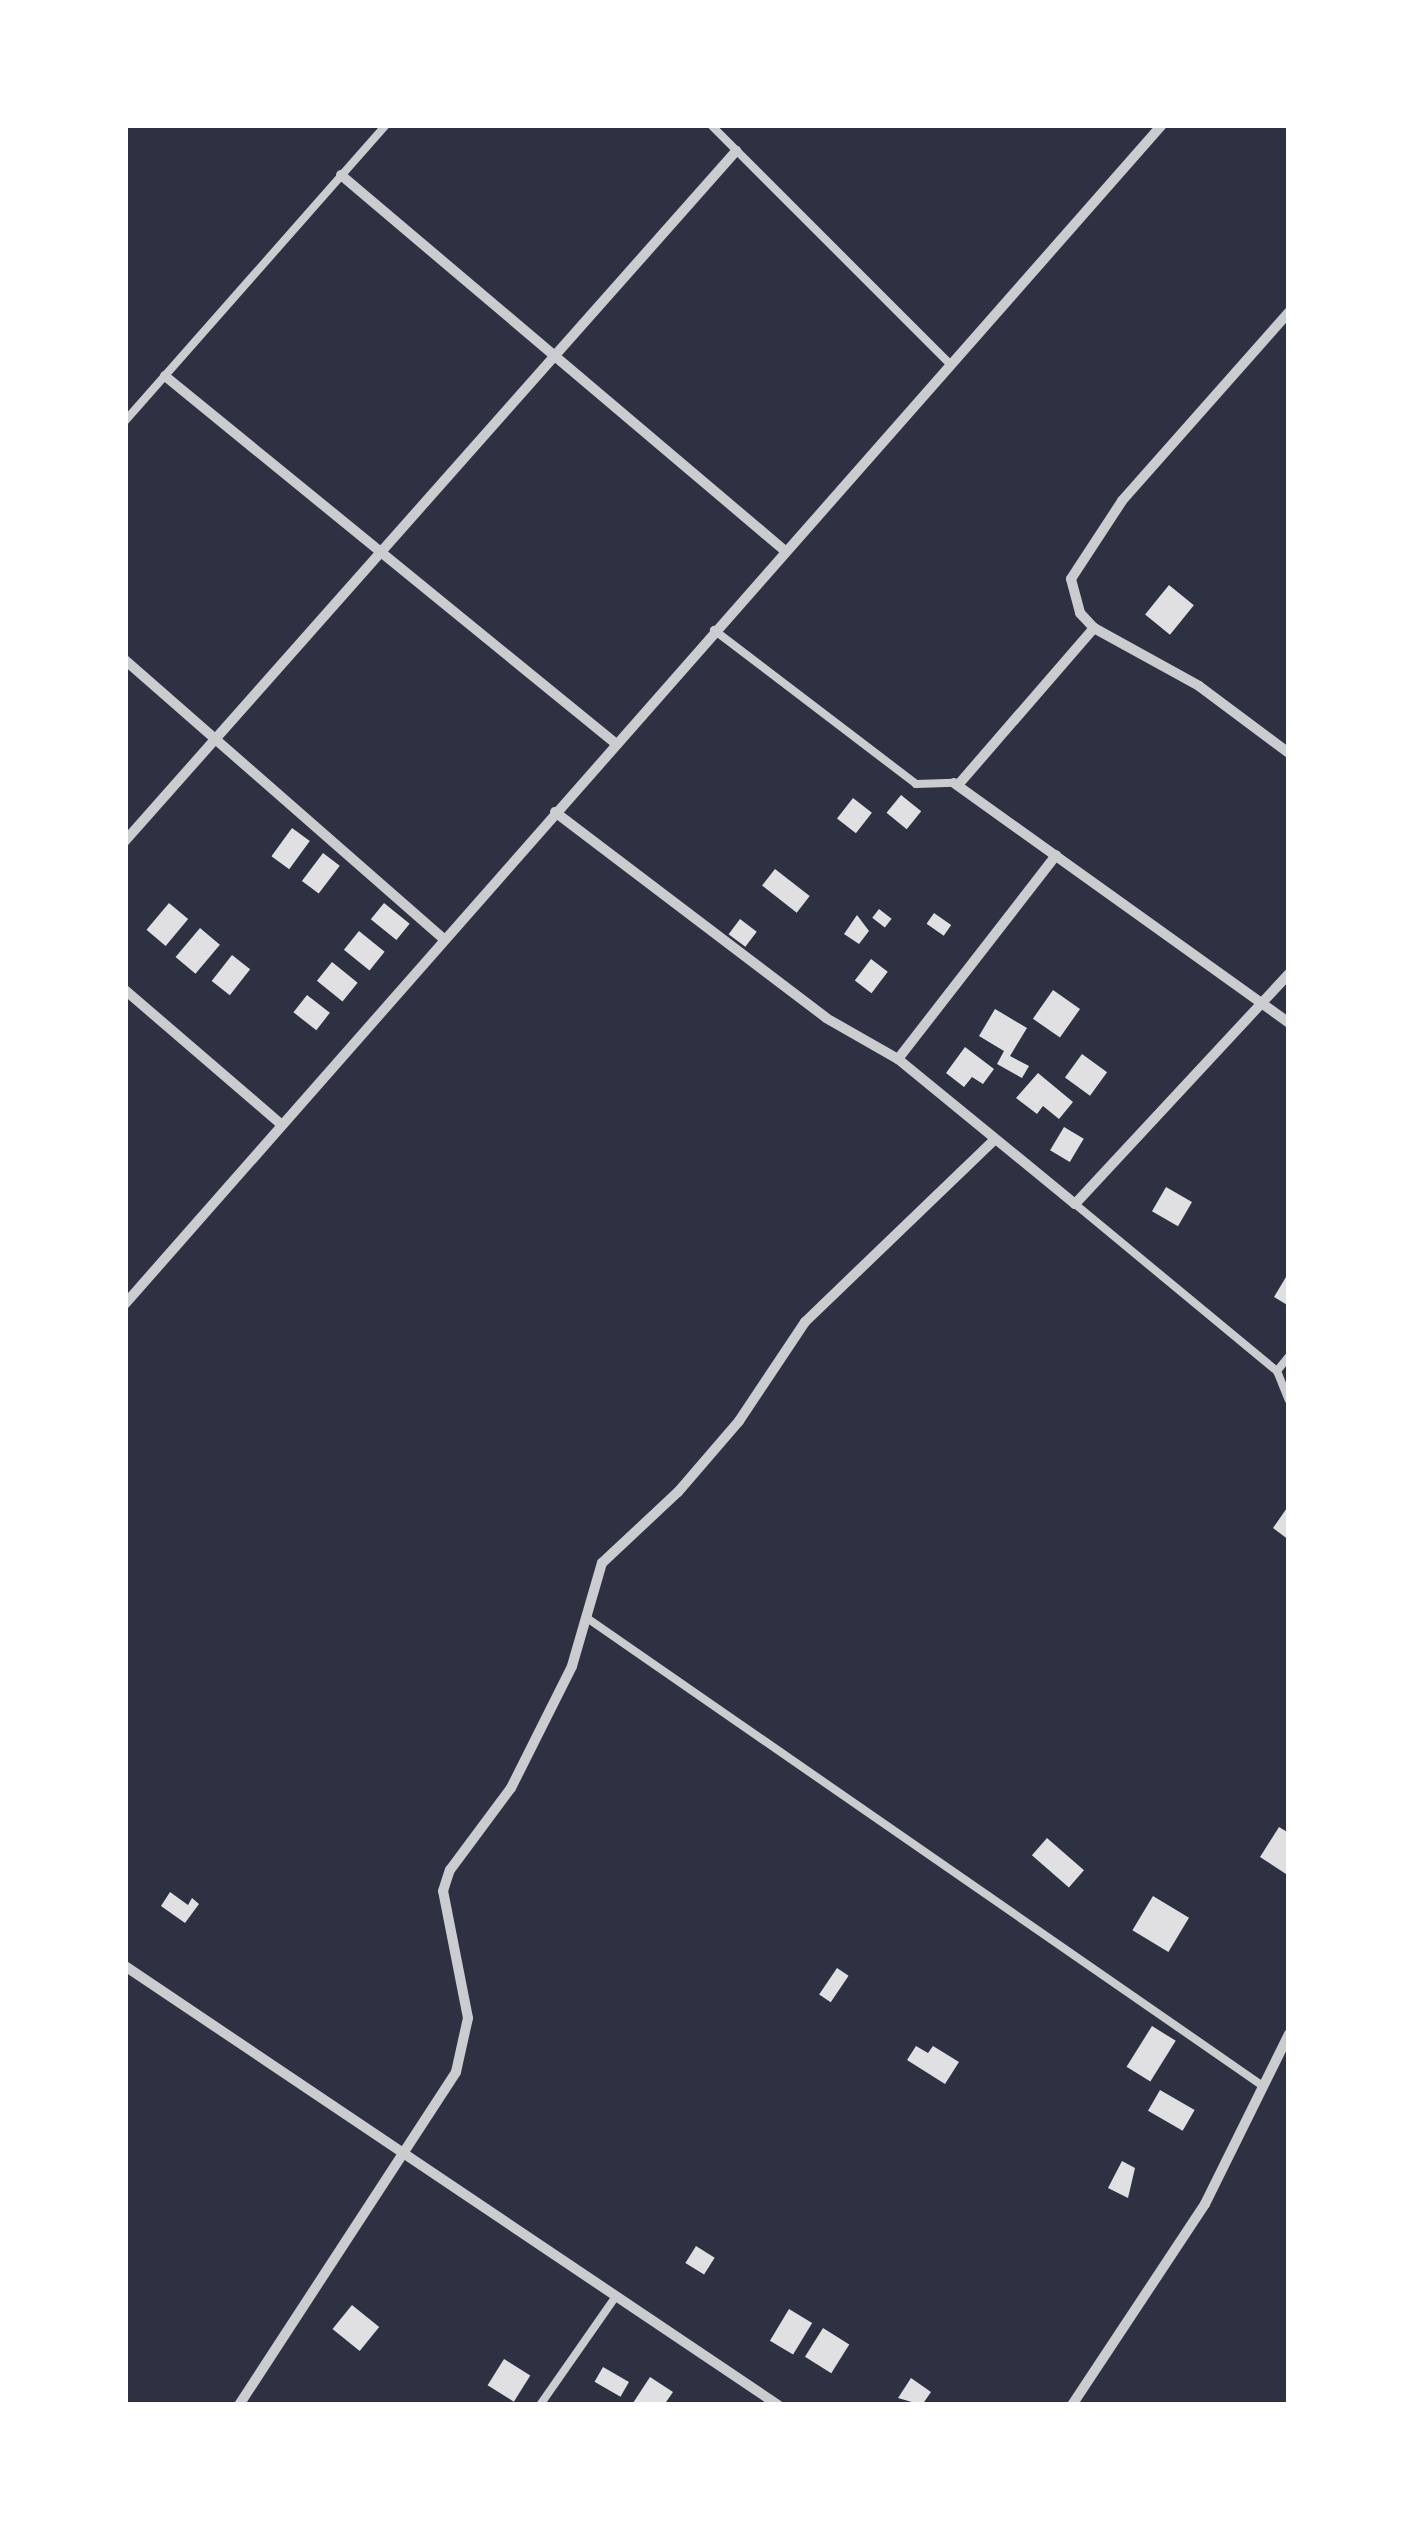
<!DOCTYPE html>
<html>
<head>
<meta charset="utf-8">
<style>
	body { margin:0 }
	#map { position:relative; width:1414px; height:2530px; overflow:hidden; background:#2d3142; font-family:Georgia,serif }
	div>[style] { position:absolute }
	.building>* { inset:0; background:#e0e0e3; transform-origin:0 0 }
	.service>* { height:8px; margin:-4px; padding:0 4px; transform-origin:4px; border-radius:4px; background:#caccd0 }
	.minor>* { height:10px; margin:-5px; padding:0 5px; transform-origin:5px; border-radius:5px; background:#caccd0 }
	span { translate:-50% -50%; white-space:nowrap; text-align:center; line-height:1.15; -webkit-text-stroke:8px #fff; paint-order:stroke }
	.frame { position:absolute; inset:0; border:128px solid #fff; pointer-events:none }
</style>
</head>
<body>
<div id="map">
	<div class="building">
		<i style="left:1169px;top:585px;width:32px;height:38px;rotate:39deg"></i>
		<i style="left:901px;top:795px;width:26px;height:23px;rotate:39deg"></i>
		<i style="left:853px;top:798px;width:24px;height:26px;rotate:38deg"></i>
		<i style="left:292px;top:828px;width:22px;height:35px;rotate:36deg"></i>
		<i style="left:323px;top:853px;width:21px;height:35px;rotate:37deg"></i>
		<i style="left:775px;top:869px;width:44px;height:21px;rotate:38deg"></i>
		<i style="left:169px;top:903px;width:25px;height:35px;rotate:40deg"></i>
		<i style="left:384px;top:903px;width:33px;height:21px;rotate:39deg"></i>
		<i style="left:879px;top:909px;width:16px;height:11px;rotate:38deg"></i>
		<i style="left:934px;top:913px;width:21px;height:13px;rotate:35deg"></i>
		<i style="clip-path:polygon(857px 915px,869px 931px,859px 944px,844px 934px)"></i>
		<i style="left:740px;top:919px;width:21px;height:19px;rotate:37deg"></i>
		<i style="left:200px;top:928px;width:26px;height:38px;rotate:40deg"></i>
		<i style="left:359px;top:931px;width:33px;height:24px;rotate:39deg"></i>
		<i style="left:232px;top:955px;width:23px;height:33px;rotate:38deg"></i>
		<i style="left:871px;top:959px;width:21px;height:27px;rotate:37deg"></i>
		<i style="left:332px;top:962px;width:33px;height:24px;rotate:39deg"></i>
		<i style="left:1053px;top:990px;width:33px;height:35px;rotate:35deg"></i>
		<i style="left:307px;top:995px;width:29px;height:22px;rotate:38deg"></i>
		<i style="clip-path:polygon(995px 1009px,1027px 1028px,1010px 1056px,1029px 1066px,1022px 1078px,997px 1064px,1004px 1051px,979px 1036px)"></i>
		<i style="clip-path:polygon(965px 1047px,994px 1069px,983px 1084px,972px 1077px,964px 1087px,946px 1073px)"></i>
		<i style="left:1082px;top:1054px;width:31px;height:29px;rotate:36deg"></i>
		<i style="clip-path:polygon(1038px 1073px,1073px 1102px,1059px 1119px,1043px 1106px,1037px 1114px,1016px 1098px)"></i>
		<i style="left:1064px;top:1127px;width:23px;height:27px;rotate:31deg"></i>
		<i style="left:1166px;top:1187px;width:30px;height:28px;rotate:30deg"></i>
		<i style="clip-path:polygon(1289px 1272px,1289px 1306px,1274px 1297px)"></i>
		<i style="clip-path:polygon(1289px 1505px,1289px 1540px,1273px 1528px)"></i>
		<i style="clip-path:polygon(1279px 1827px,1289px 1833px,1289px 1876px,1260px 1857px)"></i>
		<i style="left:1047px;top:1838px;width:49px;height:23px;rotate:41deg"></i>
		<i style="clip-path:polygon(170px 1892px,188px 1905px,192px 1898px,199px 1904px,185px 1923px,161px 1906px)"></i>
		<i style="left:1153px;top:1896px;width:42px;height:40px;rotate:31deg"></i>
		<i style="left:837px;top:1968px;width:14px;height:32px;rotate:34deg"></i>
		<i style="left:1152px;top:2026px;width:28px;height:48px;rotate:32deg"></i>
		<i style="clip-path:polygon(916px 2046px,928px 2053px,933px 2046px,959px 2062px,945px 2084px,907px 2060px)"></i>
		<i style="left:1160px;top:2090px;width:40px;height:24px;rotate:30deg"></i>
		<i style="clip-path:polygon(1122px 2161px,1135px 2168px,1128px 2198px,1108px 2188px)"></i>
		<i style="left:696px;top:2246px;width:22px;height:20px;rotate:32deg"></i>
		<i style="left:352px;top:2305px;width:35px;height:31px;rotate:39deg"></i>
		<i style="left:789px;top:2309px;width:27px;height:37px;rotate:31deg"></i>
		<i style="left:823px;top:2328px;width:31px;height:34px;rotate:32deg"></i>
		<i style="left:504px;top:2359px;width:31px;height:31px;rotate:32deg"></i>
		<i style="left:603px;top:2367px;width:30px;height:17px;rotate:30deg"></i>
		<i style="clip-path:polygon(650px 2377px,673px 2392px,664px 2405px,633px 2403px)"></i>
		<i style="clip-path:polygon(911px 2378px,931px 2392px,922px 2405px,898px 2398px)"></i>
	</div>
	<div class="service">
		<i style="left:711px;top:125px;width:335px;rotate:45deg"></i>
		<i style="left:125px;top:421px;width:395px;rotate:-48.6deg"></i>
		<i style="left:714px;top:630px;width:254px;rotate:37.3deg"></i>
		<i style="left:916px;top:784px;width:38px;rotate:-2deg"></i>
		<i style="left:1075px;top:1204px;width:262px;rotate:39.6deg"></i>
		<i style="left:1277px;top:1371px;width:31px;rotate:68deg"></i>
		<i style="left:1277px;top:1371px;width:19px;rotate:-51deg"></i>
		<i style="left:587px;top:1618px;width:822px;rotate:34.7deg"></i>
		<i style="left:540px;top:2405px;width:133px;rotate:-55.1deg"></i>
	</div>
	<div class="minor">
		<i style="left:341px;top:175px;width:580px;rotate:40.25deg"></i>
		<i style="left:1289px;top:312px;width:252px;rotate:131.5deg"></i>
		<i style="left:1122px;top:501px;width:93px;rotate:123.2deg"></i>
		<i style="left:1071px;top:579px;width:35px;rotate:75deg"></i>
		<i style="left:1080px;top:613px;width:21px;rotate:47deg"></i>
		<i style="left:1094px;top:628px;width:120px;rotate:28.9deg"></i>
		<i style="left:1199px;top:686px;width:112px;rotate:36.7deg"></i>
		<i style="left:165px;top:376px;width:581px;rotate:39.2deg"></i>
		<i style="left:125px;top:660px;width:424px;rotate:41.2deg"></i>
		<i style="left:954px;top:783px;width:412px;rotate:35.6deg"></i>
		<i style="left:958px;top:785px;width:208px;rotate:-49.1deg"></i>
		<i style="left:555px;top:812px;width:340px;rotate:37.2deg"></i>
		<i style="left:826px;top:1018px;width:83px;rotate:29.7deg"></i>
		<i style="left:898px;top:1059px;width:229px;rotate:39.3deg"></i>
		<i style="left:1075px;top:1204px;width:314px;rotate:-47.1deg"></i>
		<i style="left:125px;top:841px;width:922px;rotate:-48.47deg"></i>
		<i style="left:125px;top:990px;width:207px;rotate:40.7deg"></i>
		<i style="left:898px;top:1059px;width:258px;rotate:-52.2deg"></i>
		<i style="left:125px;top:1304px;width:1570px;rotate:-48.67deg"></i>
		<i style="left:125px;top:1966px;width:787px;rotate:33.91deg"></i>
		<i style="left:239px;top:2405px;width:397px;rotate:-56.9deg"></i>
		<i style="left:456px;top:2072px;width:55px;rotate:-77.5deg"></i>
		<i style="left:468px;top:2018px;width:129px;rotate:-101.1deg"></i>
		<i style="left:443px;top:1891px;width:22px;rotate:-72deg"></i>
		<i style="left:450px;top:1870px;width:102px;rotate:-53.4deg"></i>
		<i style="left:511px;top:1788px;width:136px;rotate:-63.4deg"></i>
		<i style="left:572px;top:1666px;width:107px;rotate:-73.8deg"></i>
		<i style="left:602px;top:1563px;width:104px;rotate:-43.1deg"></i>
		<i style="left:678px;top:1492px;width:94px;rotate:-49.3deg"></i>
		<i style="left:739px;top:1421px;width:119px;rotate:-56.3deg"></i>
		<i style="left:805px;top:1322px;width:262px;rotate:-43.9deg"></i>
		<i style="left:1072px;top:2405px;width:241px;rotate:-56.5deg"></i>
		<i style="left:1205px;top:2204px;width:190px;rotate:-63.7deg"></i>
	</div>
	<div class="frame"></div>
</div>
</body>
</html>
